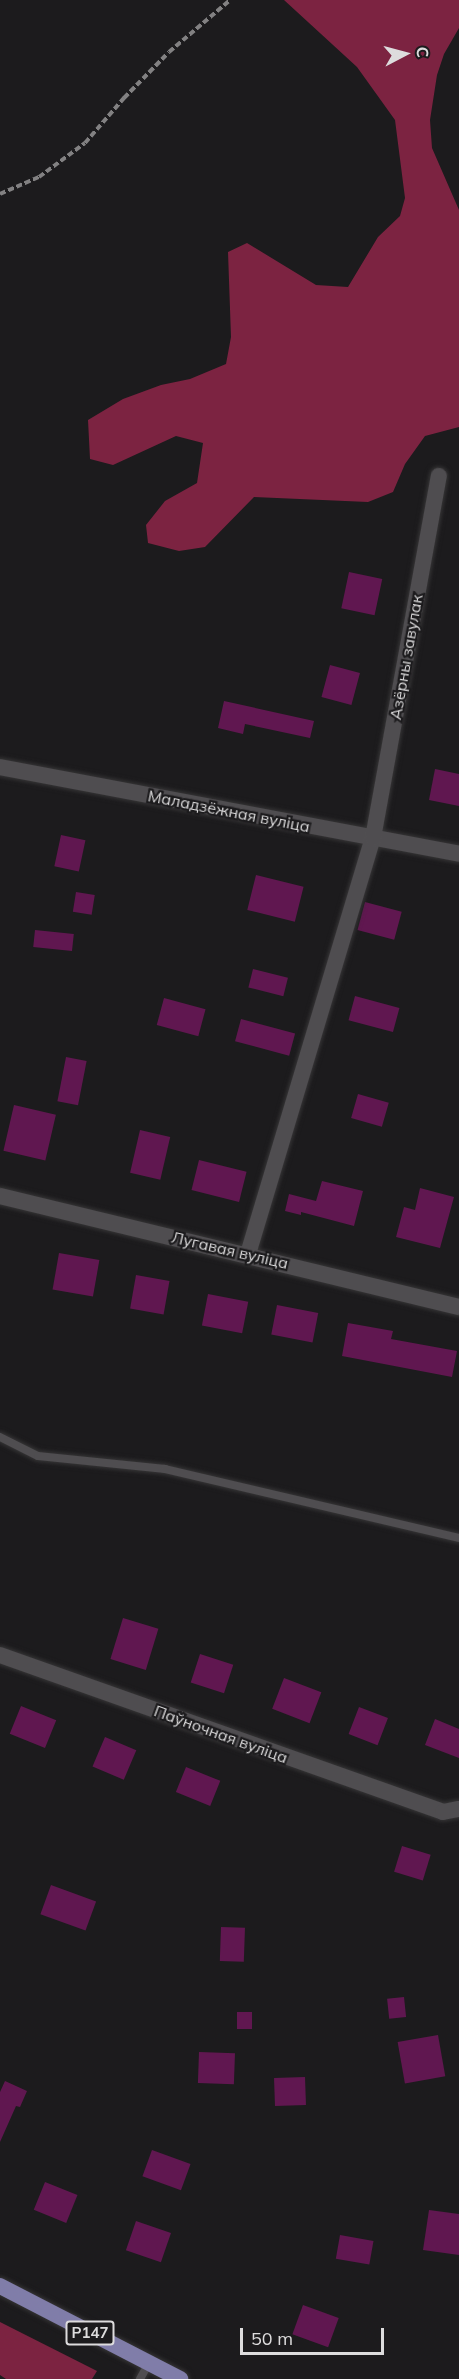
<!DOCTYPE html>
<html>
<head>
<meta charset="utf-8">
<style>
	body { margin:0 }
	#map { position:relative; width:459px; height:2379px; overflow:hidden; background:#1c1b1d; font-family:Mulish,sans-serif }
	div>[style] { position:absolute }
	.forest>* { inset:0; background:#7c2341 }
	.building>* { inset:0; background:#601750; transform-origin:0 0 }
	.path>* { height:4px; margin-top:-2px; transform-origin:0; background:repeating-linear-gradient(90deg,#828182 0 6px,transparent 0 9px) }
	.roads { filter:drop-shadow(0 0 2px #363536) drop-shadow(0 0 2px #363536) }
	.service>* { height:8px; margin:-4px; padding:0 4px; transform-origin:4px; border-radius:4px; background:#4f4d50 }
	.minor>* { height:16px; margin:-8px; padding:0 8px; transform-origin:8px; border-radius:8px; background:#4f4d50 }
	.primary>* { height:16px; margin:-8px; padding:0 8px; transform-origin:8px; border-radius:8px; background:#807da9 }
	span { translate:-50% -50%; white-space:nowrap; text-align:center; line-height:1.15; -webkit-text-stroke:4.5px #1c1b1d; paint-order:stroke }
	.shield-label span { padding:2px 4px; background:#1c1b1d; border:2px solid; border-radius:4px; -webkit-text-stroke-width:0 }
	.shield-label { font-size:15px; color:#dddcdd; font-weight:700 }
	.street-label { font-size:16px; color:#dddcdd }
	.north { position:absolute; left:375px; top:24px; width:60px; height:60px; -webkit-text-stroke:4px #1c1b1d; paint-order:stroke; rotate:84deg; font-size:16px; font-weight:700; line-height:24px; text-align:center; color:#dddcdd }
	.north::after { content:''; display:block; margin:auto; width:21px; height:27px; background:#dddcdd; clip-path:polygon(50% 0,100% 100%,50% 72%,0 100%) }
	.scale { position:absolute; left:240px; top:2328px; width:144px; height:27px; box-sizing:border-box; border:3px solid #dddcdd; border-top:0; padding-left:8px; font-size:18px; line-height:21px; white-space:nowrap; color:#dddcdd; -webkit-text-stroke:4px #1c1b1d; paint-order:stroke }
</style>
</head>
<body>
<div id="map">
	<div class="forest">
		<i style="clip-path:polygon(284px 0,459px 0,459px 28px,444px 54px,437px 75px,430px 120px,432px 148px,459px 210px,459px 427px,425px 436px,405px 464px,393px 492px,368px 502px,254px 497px,205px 547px,179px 551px,148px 543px,146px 525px,165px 501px,197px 483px,203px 443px,176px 436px,113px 465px,90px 459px,88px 420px,123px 399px,161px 385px,190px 379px,226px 364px,231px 337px,228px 252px,247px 243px,316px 285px,348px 287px,378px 237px,400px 216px,405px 198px,395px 120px,357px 67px)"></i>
		<i style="clip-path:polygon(0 2322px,97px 2371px,92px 2379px,6px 2379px,0 2375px)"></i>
	</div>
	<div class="building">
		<i style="left:349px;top:572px;width:34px;height:37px;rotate:12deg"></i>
		<i style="left:330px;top:665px;width:31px;height:33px;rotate:15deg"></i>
		<i style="clip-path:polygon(224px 701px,314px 721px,310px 738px,245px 724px,243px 734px,218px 728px)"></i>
		<i style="clip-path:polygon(435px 769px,459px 774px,459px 806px,429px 800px)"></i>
		<i style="left:61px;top:835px;width:25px;height:32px;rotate:12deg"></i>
		<i style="left:256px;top:875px;width:49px;height:36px;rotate:14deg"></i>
		<i style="left:76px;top:892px;width:19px;height:20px;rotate:9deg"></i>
		<i style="left:365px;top:902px;width:38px;height:29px;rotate:15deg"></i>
		<i style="left:35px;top:930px;width:39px;height:17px;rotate:6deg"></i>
		<i style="left:253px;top:969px;width:36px;height:19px;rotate:14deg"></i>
		<i style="left:355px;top:996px;width:46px;height:25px;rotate:15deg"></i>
		<i style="left:164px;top:998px;width:43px;height:28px;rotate:15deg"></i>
		<i style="left:241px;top:1019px;width:56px;height:23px;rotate:15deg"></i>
		<i style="left:66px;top:1057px;width:21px;height:45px;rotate:11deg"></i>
		<i style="left:358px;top:1094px;width:32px;height:25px;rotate:16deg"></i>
		<i style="left:14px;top:1105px;width:43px;height:47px;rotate:13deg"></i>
		<i style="left:140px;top:1130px;width:31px;height:44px;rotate:13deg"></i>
		<i style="left:199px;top:1160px;width:49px;height:31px;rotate:14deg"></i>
		<i style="clip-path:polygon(322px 1181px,363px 1191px,354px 1226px,301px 1212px,301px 1215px,285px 1211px,289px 1194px,316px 1201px)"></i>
		<i style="clip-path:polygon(420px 1188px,454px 1197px,440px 1248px,396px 1237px,404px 1207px,415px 1210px)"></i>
		<i style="left:59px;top:1253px;width:41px;height:37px;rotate:10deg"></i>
		<i style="left:136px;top:1275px;width:34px;height:34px;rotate:10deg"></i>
		<i style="left:208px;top:1294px;width:41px;height:32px;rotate:11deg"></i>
		<i style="left:277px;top:1305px;width:42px;height:30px;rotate:11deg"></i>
		<i style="clip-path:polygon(348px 1323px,393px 1331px,391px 1339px,457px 1351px,452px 1377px,342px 1356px)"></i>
		<i style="left:123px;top:1618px;width:37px;height:43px;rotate:17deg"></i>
		<i style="left:200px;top:1654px;width:35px;height:30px;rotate:18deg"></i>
		<i style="left:284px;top:1678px;width:40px;height:33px;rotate:21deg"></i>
		<i style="left:21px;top:1706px;width:38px;height:30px;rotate:22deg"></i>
		<i style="left:359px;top:1707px;width:31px;height:29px;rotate:21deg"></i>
		<i style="clip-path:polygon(435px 1719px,459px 1729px,459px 1758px,425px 1745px)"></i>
		<i style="left:105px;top:1737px;width:34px;height:32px;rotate:23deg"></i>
		<i style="left:186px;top:1767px;width:37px;height:27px;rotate:22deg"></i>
		<i style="left:402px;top:1846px;width:30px;height:27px;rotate:17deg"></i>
		<i style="left:51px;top:1885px;width:48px;height:31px;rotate:20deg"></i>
		<i style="left:221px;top:1927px;width:24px;height:34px;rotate:2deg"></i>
		<i style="left:404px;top:1997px;width:20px;height:17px;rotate:84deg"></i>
		<i style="left:237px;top:2012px;width:15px;height:17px"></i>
		<i style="left:438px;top:2035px;width:42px;height:41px;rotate:80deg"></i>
		<i style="left:199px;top:2052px;width:36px;height:31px;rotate:2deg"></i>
		<i style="left:305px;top:2077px;width:28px;height:31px;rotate:88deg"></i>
		<i style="clip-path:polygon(5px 2081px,27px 2091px,20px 2107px,16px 2106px,0 2142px,0 2092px)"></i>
		<i style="left:152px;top:2150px;width:41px;height:28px;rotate:20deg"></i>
		<i style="left:45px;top:2182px;width:35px;height:30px;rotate:22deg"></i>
		<i style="clip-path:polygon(429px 2210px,459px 2214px,459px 2255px,423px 2250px)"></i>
		<i style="left:136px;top:2221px;width:37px;height:31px;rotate:19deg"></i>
		<i style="left:340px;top:2235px;width:34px;height:24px;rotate:10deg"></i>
		<i style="left:303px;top:2305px;width:38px;height:31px;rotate:20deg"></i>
	</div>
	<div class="path">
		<i style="left:0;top:194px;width:43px;rotate:-23.6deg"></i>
		<i style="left:39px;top:177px;width:57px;rotate:-36.5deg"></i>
		<i style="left:85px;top:143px;width:60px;rotate:-49.1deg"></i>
		<i style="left:124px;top:98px;width:64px;rotate:-45.6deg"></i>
		<i style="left:169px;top:52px;width:80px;rotate:-40.4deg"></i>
	</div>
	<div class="roads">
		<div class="service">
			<i style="left:0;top:1437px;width:42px;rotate:26.6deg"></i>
			<i style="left:38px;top:1456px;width:128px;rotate:5.8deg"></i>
			<i style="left:165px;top:1469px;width:302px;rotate:13.2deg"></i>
			<i style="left:140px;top:2379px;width:18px;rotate:-61deg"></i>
		</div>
		<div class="minor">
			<i style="left:0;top:767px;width:467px;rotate:10.7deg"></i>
			<i style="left:0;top:1196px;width:472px;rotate:13.6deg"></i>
			<i style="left:248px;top:1254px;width:434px;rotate:-73.3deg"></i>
			<i style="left:373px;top:838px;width:368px;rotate:-79.7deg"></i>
			<i style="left:0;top:1655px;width:470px;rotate:19.5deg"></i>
			<i style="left:443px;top:1812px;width:16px;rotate:-11deg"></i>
		</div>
		<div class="primary">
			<i style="left:0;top:2286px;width:203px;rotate:27.3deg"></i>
		</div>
	</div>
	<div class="shield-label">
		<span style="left:90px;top:2333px">Р147</span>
	</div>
	<div class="street-label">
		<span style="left:406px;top:657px;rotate:-80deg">Азёрны завулак</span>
		<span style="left:229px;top:811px;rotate:11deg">Маладзёжная вуліца</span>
		<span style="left:230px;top:1250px;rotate:13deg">Лугавая вуліца</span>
		<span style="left:221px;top:1734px;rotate:20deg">Паўночная вуліца</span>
	</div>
	<div class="north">С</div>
	<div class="scale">50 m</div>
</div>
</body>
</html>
